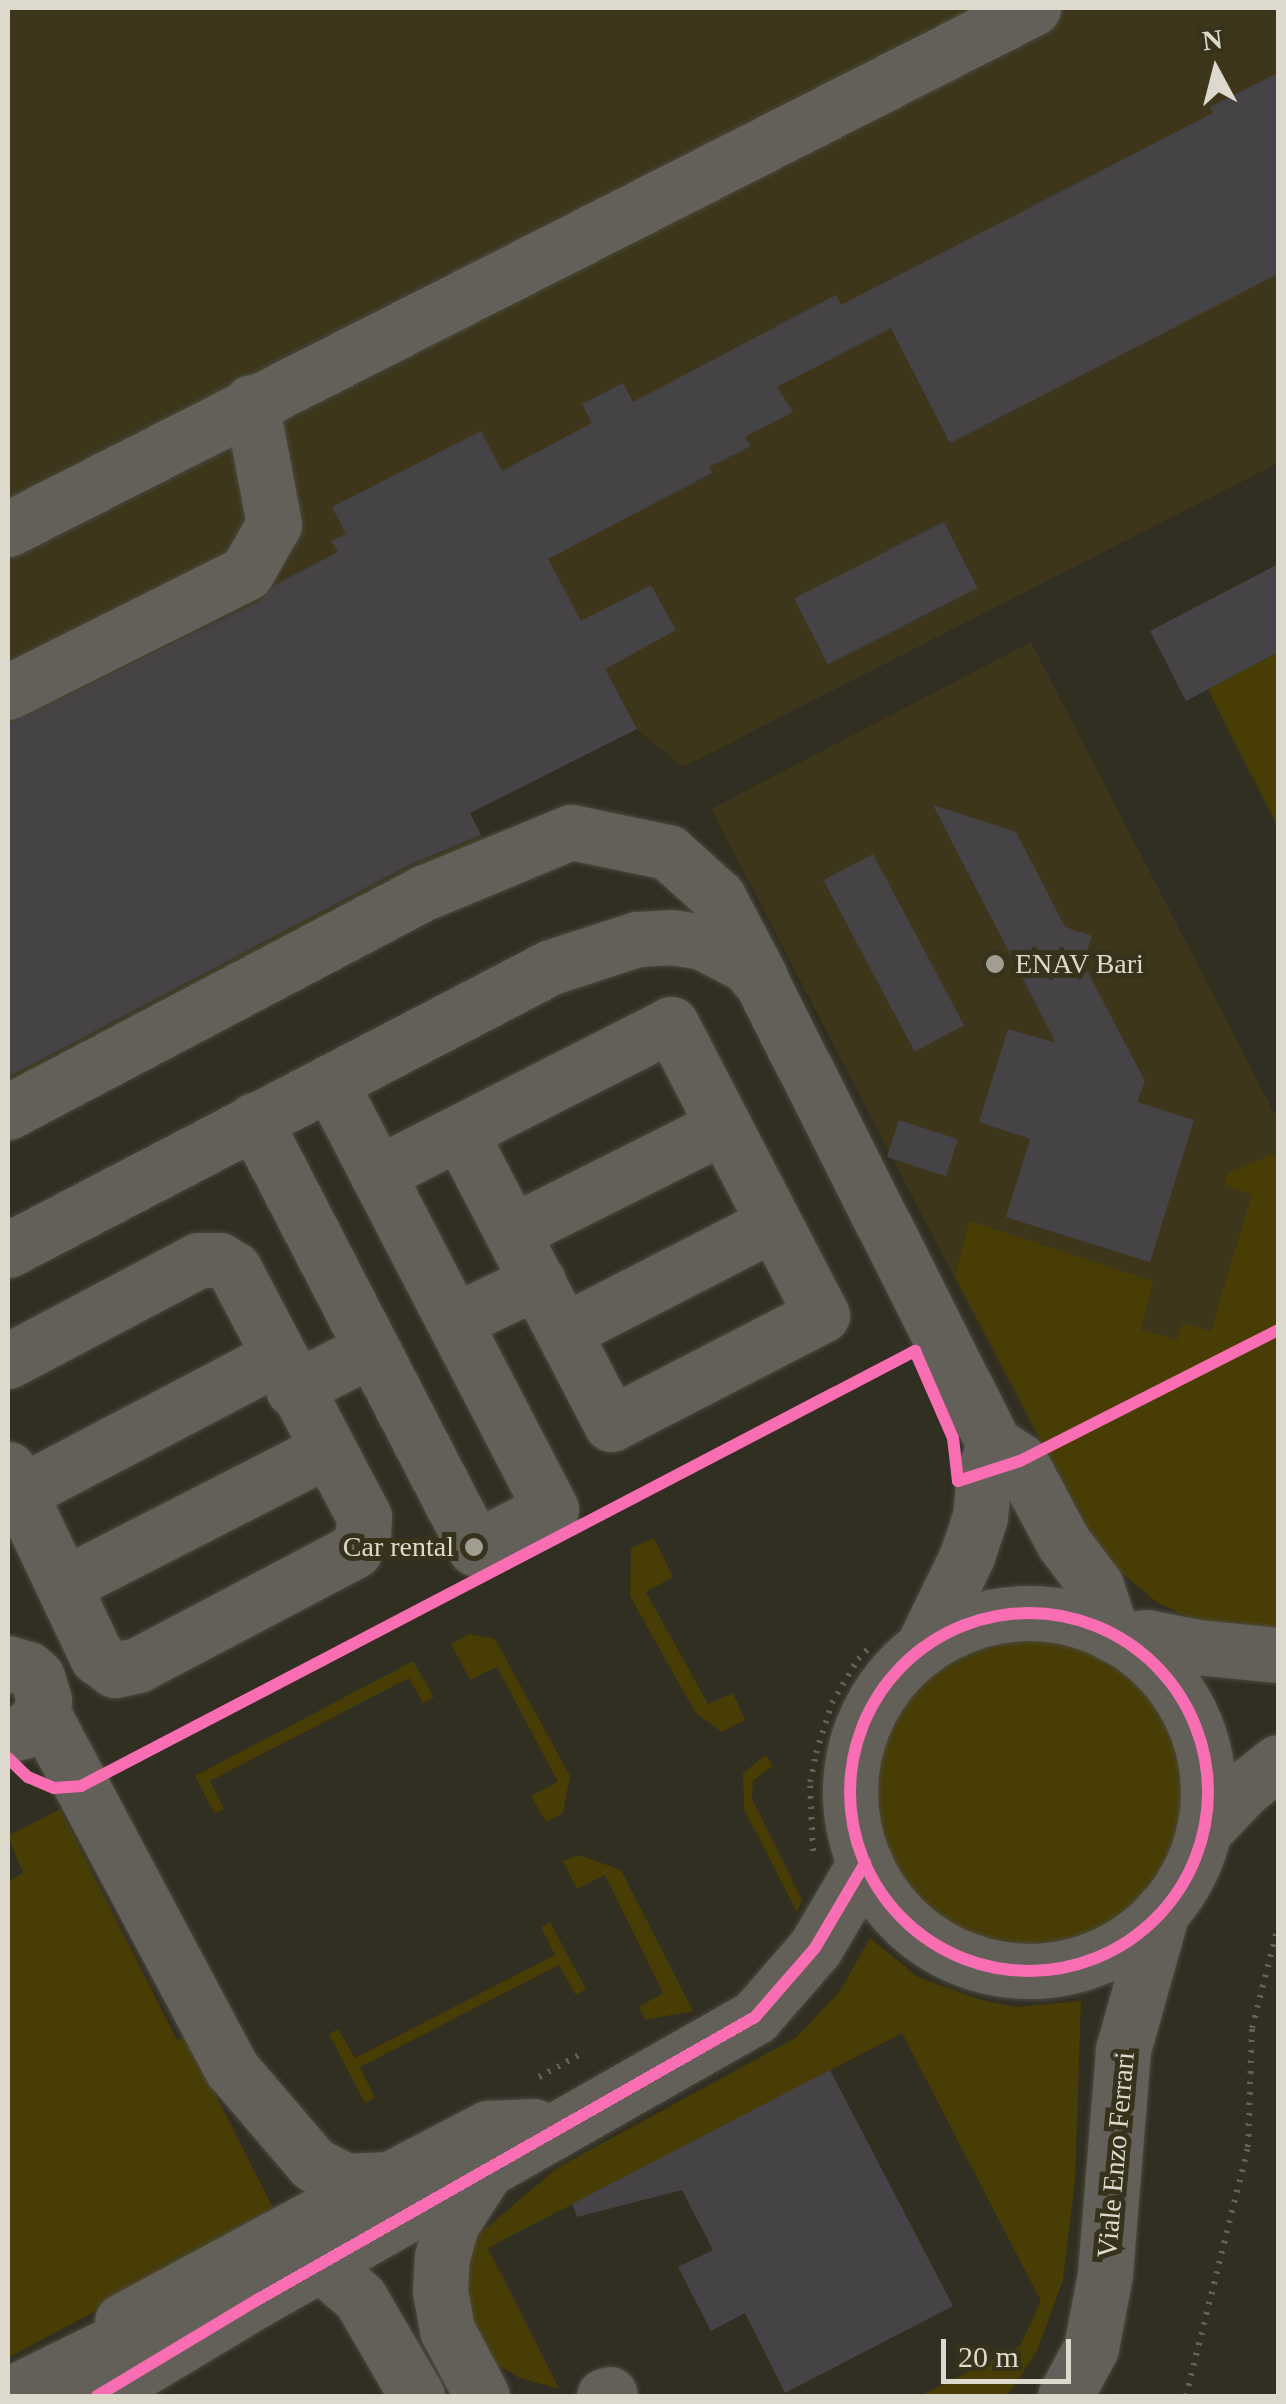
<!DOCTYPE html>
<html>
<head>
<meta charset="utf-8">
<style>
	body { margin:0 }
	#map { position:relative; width:1286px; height:2404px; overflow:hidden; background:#312e22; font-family:Georgia,serif }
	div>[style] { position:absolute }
	.built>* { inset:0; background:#3d361b }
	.green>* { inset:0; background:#483d05 }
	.round { border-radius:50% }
	.building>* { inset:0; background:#464347; transform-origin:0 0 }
	.path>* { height:6px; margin-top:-3px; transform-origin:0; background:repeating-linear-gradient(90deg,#626058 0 2.5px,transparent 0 10.5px) }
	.roads { filter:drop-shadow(0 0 2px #4b493e) drop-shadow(0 0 2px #4b493e) }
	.minor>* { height:55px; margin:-27.5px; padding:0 27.5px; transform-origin:27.5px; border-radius:27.5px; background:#626058 }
	.minor>.ring { margin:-27.5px; padding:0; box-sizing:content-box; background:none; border:55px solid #626058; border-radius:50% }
	.cycleway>* { height:12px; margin:-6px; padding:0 6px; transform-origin:6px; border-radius:6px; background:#f96db3 }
	.cycleway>.ring { margin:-6px; padding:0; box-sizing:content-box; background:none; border:12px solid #f96db3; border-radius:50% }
	.dots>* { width:28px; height:28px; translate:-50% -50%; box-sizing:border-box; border:5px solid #37321c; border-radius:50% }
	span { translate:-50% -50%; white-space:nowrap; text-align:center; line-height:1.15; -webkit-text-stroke:10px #37321c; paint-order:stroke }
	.poi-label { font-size:28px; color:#ddd9cc }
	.left { translate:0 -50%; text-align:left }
	.right { translate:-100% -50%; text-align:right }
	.street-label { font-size:28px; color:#ddd9cc }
	.frame { position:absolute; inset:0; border:10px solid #ddd9cc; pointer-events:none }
	.north { position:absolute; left:1166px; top:20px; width:100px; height:100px; -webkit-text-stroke:8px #37321c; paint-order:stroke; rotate:353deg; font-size:28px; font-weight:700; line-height:40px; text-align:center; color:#ddd9cc }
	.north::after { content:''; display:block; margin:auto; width:35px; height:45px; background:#ddd9cc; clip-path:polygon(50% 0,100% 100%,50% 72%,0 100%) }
	.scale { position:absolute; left:941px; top:2339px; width:130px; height:45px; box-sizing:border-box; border:5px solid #ddd9cc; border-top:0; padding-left:12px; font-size:30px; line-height:35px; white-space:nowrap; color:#ddd9cc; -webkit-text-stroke:8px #37321c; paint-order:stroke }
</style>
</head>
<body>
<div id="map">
	<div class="built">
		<i style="clip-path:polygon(8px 8px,1278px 8px,1278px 463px,683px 767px,636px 729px,470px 813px,488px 849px,8px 1098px)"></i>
		<i style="clip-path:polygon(1031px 642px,1278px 1120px,1278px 1320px,1041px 1444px,711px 809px)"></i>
	</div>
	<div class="green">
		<i style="clip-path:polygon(1278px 652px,1278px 828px,1208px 689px)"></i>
		<i style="clip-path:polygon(1278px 1152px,1278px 1627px,1244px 1628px,1200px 1622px,1158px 1603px,1117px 1569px,1096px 1543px,955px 1276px,969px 1221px,1153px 1281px,1141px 1330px,1177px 1340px,1183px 1323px,1211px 1331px,1252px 1195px,1225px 1185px,1226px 1174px)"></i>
		<i style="clip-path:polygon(654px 1538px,673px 1577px,646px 1592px,708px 1704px,733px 1693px,745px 1720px,722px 1732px,695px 1712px,630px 1596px,631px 1548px)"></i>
		<i style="clip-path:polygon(469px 1634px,495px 1639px,570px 1776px,563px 1813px,546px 1822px,531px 1796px,558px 1782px,497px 1667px,470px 1680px,451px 1644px)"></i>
		<i class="round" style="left:873px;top:1636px;width:312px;height:312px"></i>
		<i style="clip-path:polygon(413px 1661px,434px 1697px,423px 1703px,409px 1678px,210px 1781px,224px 1809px,215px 1814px,195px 1776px)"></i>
		<i style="clip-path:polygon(766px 1755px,773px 1766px,753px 1781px,752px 1799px,802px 1900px,797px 1912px,744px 1809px,743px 1773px)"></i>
		<i style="clip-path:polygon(60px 1809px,177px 2040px,186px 2036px,276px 2214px,8px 2358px,8px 1881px,23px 1873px,8px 1836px)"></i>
		<i style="clip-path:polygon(579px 1855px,621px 1870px,693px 2011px,645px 2020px,639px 2007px,663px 1993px,605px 1875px,577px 1889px,563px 1861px)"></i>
		<i style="clip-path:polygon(550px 1922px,586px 1989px,576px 1995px,559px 1965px,360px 2067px,375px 2098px,365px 2103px,329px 2034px,338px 2029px,355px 2058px,555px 1955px,541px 1927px)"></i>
		<i style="clip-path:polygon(870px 1938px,918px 1977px,981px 2000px,1016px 2007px,1081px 2001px,1075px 2180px,1063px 2280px,1037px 2351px,1007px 2396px,920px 2396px,1020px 2346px,1041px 2301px,902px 2033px,488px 2248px,559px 2389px,520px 2378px,483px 2356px,457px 2285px,477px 2236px,557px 2168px,797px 2037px,840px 1991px)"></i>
	</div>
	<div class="building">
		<i style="clip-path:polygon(1278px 73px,1278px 274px,950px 443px,891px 328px,777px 387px,793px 412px,745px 437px,751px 446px,709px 467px,712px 473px,548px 559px,581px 621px,651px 585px,676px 630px,605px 669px,637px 729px,470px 813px,481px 835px,411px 864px,8px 1077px,8px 724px,260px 601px,275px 585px,338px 552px,331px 541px,346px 534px,332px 507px,481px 431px,502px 471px,592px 423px,582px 404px,623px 383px,633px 402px,836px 295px,841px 305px,1213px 113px,1210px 107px)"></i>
		<i style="left:944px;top:522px;width:74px;height:168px;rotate:63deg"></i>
		<i style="clip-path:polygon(1278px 564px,1278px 652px,1186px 701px,1150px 631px)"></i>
		<i style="clip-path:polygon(933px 805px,1016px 832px,1065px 927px,1092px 936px,1083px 963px,1145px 1081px,1137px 1102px,1194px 1120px,1150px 1262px,1006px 1217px,1030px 1139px,979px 1122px,1008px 1029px,1056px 1043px)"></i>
		<i style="left:873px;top:854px;width:194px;height:56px;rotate:62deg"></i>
		<i style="left:899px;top:1120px;width:62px;height:39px;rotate:18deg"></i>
		<i style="clip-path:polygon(830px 2070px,953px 2306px,785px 2393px,745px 2313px,711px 2331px,678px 2267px,713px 2250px,682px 2190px,577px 2217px,572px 2204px)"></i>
	</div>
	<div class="path">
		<i style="left:813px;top:1851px;width:69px;rotate:-92.5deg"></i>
		<i style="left:810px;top:1782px;width:30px;rotate:-78deg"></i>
		<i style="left:816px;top:1753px;width:52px;rotate:-72.3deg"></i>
		<i style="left:832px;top:1703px;width:51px;rotate:-59.4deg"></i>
		<i style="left:858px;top:1659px;width:20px;rotate:-45deg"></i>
		<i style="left:539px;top:2077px;width:48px;rotate:-28.7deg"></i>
		<i style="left:1186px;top:2396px;width:257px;rotate:-76deg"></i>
		<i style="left:1248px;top:2147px;width:119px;rotate:-88.1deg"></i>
		<i style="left:1252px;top:2028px;width:104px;rotate:-75.6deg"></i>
	</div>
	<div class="roads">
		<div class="minor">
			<i style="left:8px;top:529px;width:1150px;rotate:-26.94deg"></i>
			<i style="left:8px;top:692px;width:266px;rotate:-26.6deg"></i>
			<i style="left:246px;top:573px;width:56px;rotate:-60.3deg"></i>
			<i style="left:274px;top:524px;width:124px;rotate:-100.7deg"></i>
			<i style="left:8px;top:1112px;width:472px;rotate:-27.8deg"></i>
			<i style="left:426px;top:892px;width:157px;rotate:-22.5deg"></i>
			<i style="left:571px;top:832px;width:99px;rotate:11.7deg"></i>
			<i style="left:668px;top:852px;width:67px;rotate:42deg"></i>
			<i style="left:718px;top:897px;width:90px;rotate:62.3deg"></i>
			<i style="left:254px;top:1120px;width:482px;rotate:62.7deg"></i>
			<i style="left:475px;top:1548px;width:85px;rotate:-27.2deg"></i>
			<i style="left:551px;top:1509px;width:481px;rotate:-117.4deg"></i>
			<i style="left:377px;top:1174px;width:330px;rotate:-27deg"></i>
			<i style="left:671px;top:1024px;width:328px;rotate:62.6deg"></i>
			<i style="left:822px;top:1315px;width:237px;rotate:152.7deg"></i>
			<i style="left:611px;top:1424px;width:328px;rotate:-117.4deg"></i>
			<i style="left:512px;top:1232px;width:237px;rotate:-26.6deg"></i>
			<i style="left:8px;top:1250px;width:612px;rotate:-27.53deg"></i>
			<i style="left:551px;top:967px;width:90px;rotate:-18deg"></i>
			<i style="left:637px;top:939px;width:34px;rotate:-3deg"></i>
			<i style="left:671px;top:937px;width:31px;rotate:9deg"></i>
			<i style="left:702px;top:942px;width:51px;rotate:27.1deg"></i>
			<i style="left:747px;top:965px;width:26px;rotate:51deg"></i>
			<i style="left:763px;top:985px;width:514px;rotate:63.29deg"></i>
			<i style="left:994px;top:1444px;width:31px;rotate:33deg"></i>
			<i style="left:1020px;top:1461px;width:92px;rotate:62deg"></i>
			<i style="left:1063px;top:1542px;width:55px;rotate:53.1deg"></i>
			<i style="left:1096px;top:1586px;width:51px;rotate:71.6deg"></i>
			<i style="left:454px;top:1321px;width:93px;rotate:-25.5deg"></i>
			<i style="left:564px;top:1331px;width:236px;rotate:-27.2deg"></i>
			<i style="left:8px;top:1361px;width:216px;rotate:-27.9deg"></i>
			<i style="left:199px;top:1260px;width:20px"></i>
			<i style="left:219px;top:1260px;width:17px;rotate:31deg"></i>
			<i style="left:234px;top:1269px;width:280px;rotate:62.3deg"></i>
			<i style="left:364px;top:1517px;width:18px;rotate:93deg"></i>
			<i style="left:363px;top:1535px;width:18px;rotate:119deg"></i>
			<i style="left:354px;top:1551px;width:244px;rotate:152.2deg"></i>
			<i style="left:138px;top:1665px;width:24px;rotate:168deg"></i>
			<i style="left:115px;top:1670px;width:22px;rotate:-144deg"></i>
			<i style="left:97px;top:1657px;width:208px;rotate:-115.3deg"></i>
			<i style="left:293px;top:1389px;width:89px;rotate:-26.9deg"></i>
			<i style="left:19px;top:1493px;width:293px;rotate:-27.7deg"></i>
			<i style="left:63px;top:1585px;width:297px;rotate:-27.1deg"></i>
			<i class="ring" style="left:850px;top:1613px;width:303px;height:303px"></i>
			<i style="left:1126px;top:1639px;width:21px;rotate:-5deg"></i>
			<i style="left:1147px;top:1637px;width:51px;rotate:11.3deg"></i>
			<i style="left:1197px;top:1647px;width:81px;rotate:5.6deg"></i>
			<i style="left:922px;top:1649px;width:103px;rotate:-64.2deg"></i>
			<i style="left:967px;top:1556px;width:41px;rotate:-71.6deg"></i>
			<i style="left:980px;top:1517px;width:44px;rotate:-84.8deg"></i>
			<i style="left:984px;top:1473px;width:31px;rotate:-71deg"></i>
			<i style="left:8px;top:1663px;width:21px;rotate:17deg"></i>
			<i style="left:28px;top:1669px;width:12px;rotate:42deg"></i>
			<i style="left:37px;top:1677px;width:24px;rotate:73deg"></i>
			<i style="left:44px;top:1700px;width:12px;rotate:99deg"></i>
			<i style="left:42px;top:1712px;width:23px;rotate:130deg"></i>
			<i style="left:27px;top:1730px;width:20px;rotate:165deg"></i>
			<i style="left:42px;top:1712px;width:404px;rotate:62deg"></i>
			<i style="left:232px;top:2069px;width:125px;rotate:49.5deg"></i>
			<i style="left:313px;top:2164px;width:36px;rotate:28deg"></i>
			<i style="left:345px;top:2181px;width:45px;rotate:-2.5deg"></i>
			<i style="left:390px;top:2179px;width:110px;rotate:-27.5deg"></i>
			<i style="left:488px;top:2128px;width:46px;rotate:-2.5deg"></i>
			<i style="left:1203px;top:1832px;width:59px;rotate:-46.4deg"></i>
			<i style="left:1244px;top:1789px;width:43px;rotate:-38.5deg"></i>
			<i style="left:322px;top:2265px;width:50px;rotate:41deg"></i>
			<i style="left:360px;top:2298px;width:113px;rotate:59.8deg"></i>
			<i style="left:122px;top:2321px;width:297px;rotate:-28.4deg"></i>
			<i style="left:8px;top:2395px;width:175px;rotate:-26.1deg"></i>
			<i style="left:97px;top:2396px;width:187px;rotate:-31deg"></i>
			<i style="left:257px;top:2300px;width:573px;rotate:-29.61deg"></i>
			<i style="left:755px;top:2017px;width:91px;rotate:-49deg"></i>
			<i style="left:815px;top:1948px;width:99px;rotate:-59.5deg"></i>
			<i style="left:482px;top:2396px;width:75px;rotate:-117.9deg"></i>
			<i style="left:447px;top:2330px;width:40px;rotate:-100deg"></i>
			<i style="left:440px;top:2291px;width:34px;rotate:-87deg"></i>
			<i style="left:442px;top:2257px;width:35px;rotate:-74deg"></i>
			<i style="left:452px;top:2223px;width:57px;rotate:-57.1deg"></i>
			<i style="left:604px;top:2396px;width:6px;rotate:-18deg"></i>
			<i style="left:1065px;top:2396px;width:55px;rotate:-61.6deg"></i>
			<i style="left:1091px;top:2348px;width:75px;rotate:-79.3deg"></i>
			<i style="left:1105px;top:2274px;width:225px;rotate:-85.4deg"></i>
			<i style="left:1123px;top:2050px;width:144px;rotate:-74.3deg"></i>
		</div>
	</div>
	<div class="cycleway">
		<i class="ring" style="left:850px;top:1613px;width:346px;height:346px"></i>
		<i style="left:8px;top:1758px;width:28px;rotate:44deg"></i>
		<i style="left:28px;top:1777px;width:28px;rotate:23deg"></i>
		<i style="left:54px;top:1788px;width:27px;rotate:-4deg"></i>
		<i style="left:81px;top:1786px;width:941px;rotate:-27.55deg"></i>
		<i style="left:915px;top:1351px;width:95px;rotate:66.4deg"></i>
		<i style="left:953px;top:1438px;width:43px;rotate:83.4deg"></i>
		<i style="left:958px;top:1481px;width:65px;rotate:-17.9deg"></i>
		<i style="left:1020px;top:1461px;width:289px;rotate:-26.9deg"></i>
		<i style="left:97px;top:2396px;width:187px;rotate:-31deg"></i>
		<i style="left:257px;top:2300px;width:573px;rotate:-29.61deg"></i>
		<i style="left:755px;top:2017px;width:91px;rotate:-49deg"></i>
		<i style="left:815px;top:1948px;width:99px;rotate:-59.5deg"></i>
	</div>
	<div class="dots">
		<i style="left:995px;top:964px;background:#a19d90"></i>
		<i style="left:474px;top:1547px;background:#a19d90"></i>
	</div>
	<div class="poi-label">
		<span class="left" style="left:1015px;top:964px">ENAV Bari</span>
		<span class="right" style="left:454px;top:1547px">Car rental</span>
	</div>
	<div class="street-label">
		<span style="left:1116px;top:2155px;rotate:-85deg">Viale Enzo Ferrari</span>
	</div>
	<div class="frame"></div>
	<div class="north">N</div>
	<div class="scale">20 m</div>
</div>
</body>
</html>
